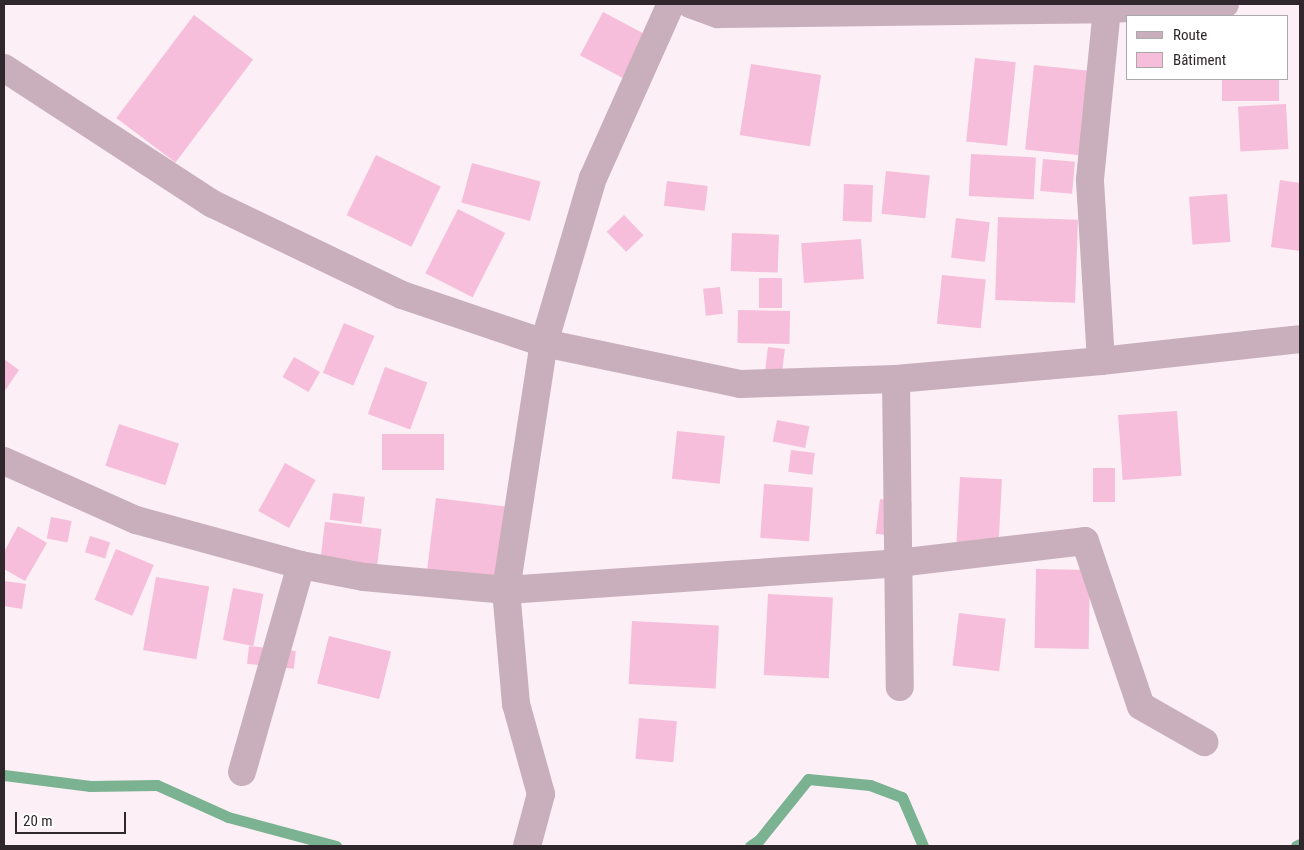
<!DOCTYPE html>
<html>
<head>
<meta charset="utf-8">
<style>
	body { margin:0 }
	#map { position:relative; width:1304px; height:850px; overflow:hidden; background:#fceff5; font-family:"Roboto Condensed",sans-serif }
	div>[style] { position:absolute }
	.stream>* { height:11px; margin:-5.5px; padding:0 5.5px; transform-origin:5.5px; border-radius:5.5px; background:#7bb292 }
	.building>* { inset:0; background:#f6beda; transform-origin:0 0 }
	.minor>* { height:28px; margin:-14px; padding:0 14px; transform-origin:14px; border-radius:14px; background:#c8afbb }
	span { translate:-50% -50%; white-space:nowrap; text-align:center; line-height:1.15; -webkit-text-stroke:4px #fff; paint-order:stroke }
	.frame { position:absolute; inset:0; border:5px solid #2f272b; pointer-events:none }
	.legend { position:absolute; left:1126px; top:15px; width:162px; height:65px; box-sizing:border-box; background:#fff; border:1px solid #aca9aa; margin:0; padding:6px 9px; list-style:none; font-size:15px; color:#2f272b }
	.legend li { display:flex; align-items:center; gap:10px; height:25px }
	.legend b { width:25px; border:1px solid #aca9aa }
	.scale { position:absolute; left:15px; top:812px; width:111px; height:22px; box-sizing:border-box; border:2px solid #2f272b; border-top:0; padding-left:6px; font-size:15px; line-height:18px; white-space:nowrap; color:#2f272b; -webkit-text-stroke:4px #fff; paint-order:stroke }
</style>
</head>
<body>
<div id="map">
	<div class="stream">
		<i style="left:4px;top:775px;width:87px;rotate:7.3deg"></i>
		<i style="left:90px;top:786px;width:67px;rotate:-0.9deg"></i>
		<i style="left:157px;top:785px;width:78px;rotate:24.3deg"></i>
		<i style="left:228px;top:817px;width:112px;rotate:15deg"></i>
		<i style="left:750px;top:846px;width:11px;rotate:-34deg"></i>
		<i style="left:759px;top:840px;width:78px;rotate:-51.2deg"></i>
		<i style="left:808px;top:779px;width:62px;rotate:5.5deg"></i>
		<i style="left:870px;top:785px;width:34px;rotate:21deg"></i>
		<i style="left:902px;top:797px;width:53px;rotate:66.8deg"></i>
		<i style="left:1296px;top:846px;width:4px;rotate:-27deg"></i>
	</div>
	<div class="building">
		<i style="left:603px;top:12px;width:55px;height:49px;rotate:28deg"></i>
		<i style="left:194px;top:15px;width:74px;height:129px;rotate:37deg"></i>
		<i style="left:975px;top:58px;width:41px;height:84px;rotate:6deg"></i>
		<i style="left:751px;top:64px;width:71px;height:72px;rotate:9deg"></i>
		<i style="left:1034px;top:65px;width:72px;height:85px;rotate:6deg"></i>
		<i style="left:1222px;top:79px;width:57px;height:22px"></i>
		<i style="left:1286px;top:104px;width:45px;height:48px;rotate:87deg"></i>
		<i style="left:971px;top:154px;width:65px;height:42px;rotate:3deg"></i>
		<i style="left:376px;top:155px;width:72px;height:67px;rotate:26deg"></i>
		<i style="left:1043px;top:159px;width:32px;height:32px;rotate:5deg"></i>
		<i style="left:472px;top:163px;width:71px;height:41px;rotate:15deg"></i>
		<i style="left:886px;top:171px;width:44px;height:43px;rotate:6deg"></i>
		<i style="clip-path:polygon(1280px 180px,1300px 183px,1300px 251px,1271px 247px)"></i>
		<i style="left:667px;top:181px;width:41px;height:25px;rotate:7deg"></i>
		<i style="left:844px;top:184px;width:29px;height:37px;rotate:2deg"></i>
		<i style="left:1227px;top:194px;width:48px;height:38px;rotate:86deg"></i>
		<i style="left:458px;top:209px;width:53px;height:72px;rotate:27deg"></i>
		<i style="left:624px;top:215px;width:28px;height:24px;rotate:46deg"></i>
		<i style="left:998px;top:217px;width:80px;height:83px;rotate:2deg"></i>
		<i style="left:956px;top:218px;width:34px;height:40px;rotate:7deg"></i>
		<i style="left:732px;top:233px;width:47px;height:38px;rotate:2deg"></i>
		<i style="left:861px;top:239px;width:40px;height:60px;rotate:86deg"></i>
		<i style="left:942px;top:275px;width:44px;height:49px;rotate:6deg"></i>
		<i style="left:759px;top:278px;width:23px;height:30px"></i>
		<i style="left:720px;top:287px;width:27px;height:17px;rotate:84deg"></i>
		<i style="left:738px;top:310px;width:52px;height:33px;rotate:1deg"></i>
		<i style="left:344px;top:323px;width:33px;height:54px;rotate:23deg"></i>
		<i style="left:768px;top:347px;width:17px;height:25px;rotate:7deg"></i>
		<i style="left:294px;top:357px;width:30px;height:23px;rotate:30deg"></i>
		<i style="clip-path:polygon(4px 359px,19px 370px,4px 392px)"></i>
		<i style="left:385px;top:367px;width:45px;height:50px;rotate:20deg"></i>
		<i style="left:1177px;top:411px;width:65px;height:59px;rotate:86deg"></i>
		<i style="left:777px;top:420px;width:33px;height:22px;rotate:11deg"></i>
		<i style="left:119px;top:424px;width:63px;height:44px;rotate:18deg"></i>
		<i style="left:677px;top:431px;width:48px;height:48px;rotate:6deg"></i>
		<i style="left:382px;top:434px;width:62px;height:36px"></i>
		<i style="left:791px;top:450px;width:24px;height:22px;rotate:7deg"></i>
		<i style="left:285px;top:463px;width:35px;height:55px;rotate:29deg"></i>
		<i style="left:1093px;top:468px;width:22px;height:34px"></i>
		<i style="left:960px;top:477px;width:42px;height:74px;rotate:3deg"></i>
		<i style="left:764px;top:484px;width:49px;height:54px;rotate:4deg"></i>
		<i style="left:333px;top:493px;width:32px;height:27px;rotate:7deg"></i>
		<i style="left:436px;top:498px;width:82px;height:86px;rotate:7deg"></i>
		<i style="left:880px;top:499px;width:32px;height:35px;rotate:7deg"></i>
		<i style="left:51px;top:517px;width:21px;height:22px;rotate:11deg"></i>
		<i style="left:325px;top:522px;width:57px;height:39px;rotate:7deg"></i>
		<i style="clip-path:polygon(18px 526px,47px 543px,25px 581px,4px 569px,4px 552px)"></i>
		<i style="left:90px;top:536px;width:21px;height:17px;rotate:17deg"></i>
		<i style="left:116px;top:549px;width:41px;height:55px;rotate:23deg"></i>
		<i style="left:1036px;top:569px;width:54px;height:79px;rotate:1deg"></i>
		<i style="left:156px;top:577px;width:54px;height:74px;rotate:10deg"></i>
		<i style="clip-path:polygon(4px 581px,26px 584px,22px 609px,4px 606px)"></i>
		<i style="left:233px;top:588px;width:31px;height:53px;rotate:11deg"></i>
		<i style="left:768px;top:594px;width:65px;height:81px;rotate:3deg"></i>
		<i style="left:959px;top:613px;width:47px;height:53px;rotate:7deg"></i>
		<i style="left:632px;top:621px;width:87px;height:63px;rotate:3deg"></i>
		<i style="left:329px;top:636px;width:64px;height:49px;rotate:14deg"></i>
		<i style="left:249px;top:646px;width:47px;height:18px;rotate:6deg"></i>
		<i style="left:639px;top:718px;width:38px;height:41px;rotate:5deg"></i>
	</div>
	<div class="minor">
		<i style="left:690px;top:4px;width:30px;rotate:20deg"></i>
		<i style="left:718px;top:14px;width:389px;rotate:-0.7deg"></i>
		<i style="left:1107px;top:9px;width:118px;rotate:-2.4deg"></i>
		<i style="left:4px;top:68px;width:249px;rotate:33.1deg"></i>
		<i style="left:213px;top:204px;width:210px;rotate:25.7deg"></i>
		<i style="left:402px;top:295px;width:150px;rotate:18.7deg"></i>
		<i style="left:544px;top:343px;width:200px;rotate:11.8deg"></i>
		<i style="left:740px;top:384px;width:156px;rotate:-1.8deg"></i>
		<i style="left:896px;top:379px;width:206px;rotate:-5deg"></i>
		<i style="left:1101px;top:361px;width:200px;rotate:-6.3deg"></i>
		<i style="left:1101px;top:361px;width:182px;rotate:-93.5deg"></i>
		<i style="left:1090px;top:179px;width:171px;rotate:-84.3deg"></i>
		<i style="left:896px;top:379px;width:308px;rotate:89.3deg"></i>
		<i style="left:4px;top:461px;width:145px;rotate:24.1deg"></i>
		<i style="left:136px;top:520px;width:171px;rotate:15.3deg"></i>
		<i style="left:301px;top:565px;width:64px;rotate:10.8deg"></i>
		<i style="left:364px;top:577px;width:143px;rotate:5.2deg"></i>
		<i style="left:506px;top:590px;width:393px;rotate:-3.9deg"></i>
		<i style="left:898px;top:563px;width:188px;rotate:-6.7deg"></i>
		<i style="left:1085px;top:541px;width:174px;rotate:71.3deg"></i>
		<i style="left:1141px;top:706px;width:73px;rotate:29.7deg"></i>
		<i style="left:242px;top:772px;width:215px;rotate:-74.1deg"></i>
		<i style="left:527px;top:846px;width:54px;rotate:-74.9deg"></i>
		<i style="left:541px;top:794px;width:93px;rotate:-105.5deg"></i>
		<i style="left:516px;top:704px;width:114px;rotate:-95deg"></i>
		<i style="left:506px;top:590px;width:250px;rotate:-81.3deg"></i>
		<i style="left:544px;top:343px;width:172px;rotate:-73.5deg"></i>
		<i style="left:593px;top:178px;width:191px;rotate:-65.9deg"></i>
	</div>
	<div class="frame"></div>
	<ul class="legend">
	<li><b style="height:6px;background:#c8afbb"></b>Route</li>
	<li><b style="height:14px;background:#f6beda"></b>Bâtiment</li>
	</ul>
	<div class="scale">20 m</div>
</div>
</body>
</html>
